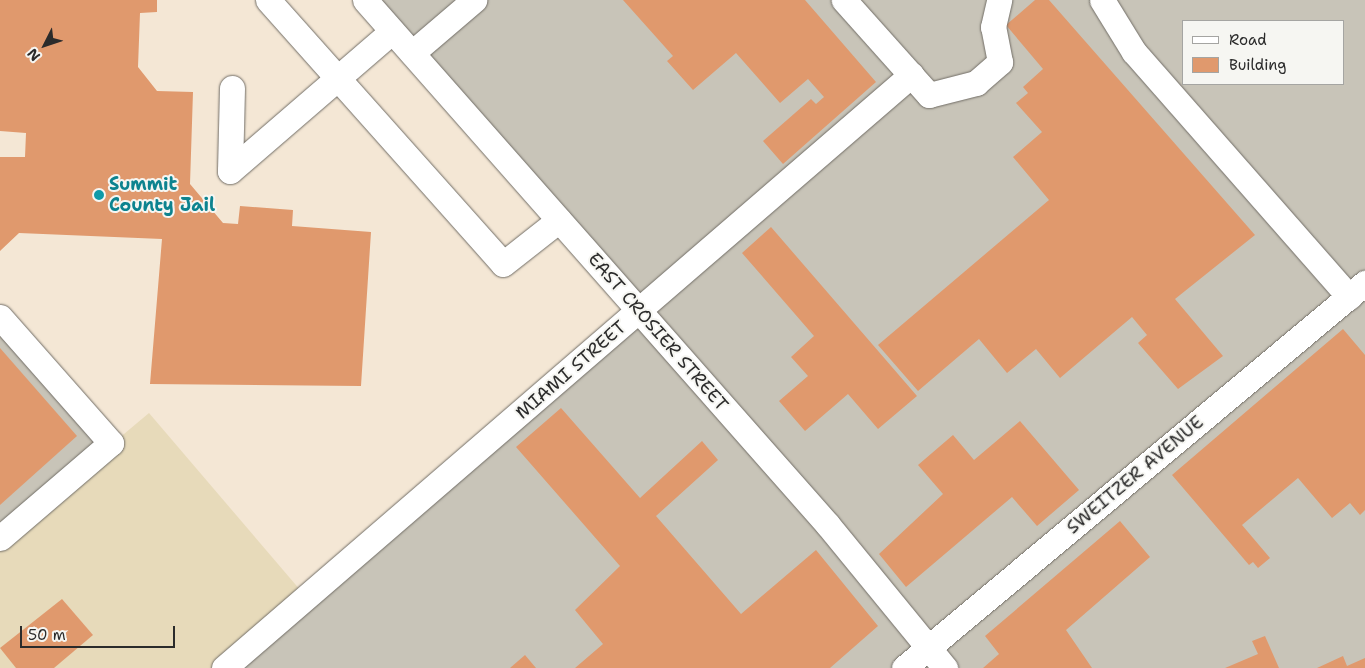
<!DOCTYPE html>
<html>
<head>
<meta charset="utf-8">
<style>
	body { margin:0 }
	#map { position:relative; width:1365px; height:668px; overflow:hidden; background:#f4e7d5; font-family:"Shantell Sans",sans-serif }
	div>[style] { position:absolute }
	.built>* { inset:0; background:#e7daba }
	.industrial>* { inset:0; background:#c8c4b8 }
	.building>* { inset:0; background:#e0996d }
	.roads { filter:drop-shadow(0 0 1px #716d66) drop-shadow(0 0 1px #716d66) }
	.minor>* { height:25px; margin:-12.5px; padding:0 12.5px; transform-origin:12.5px; border-radius:12.5px; background:#fff }
	.dots>* { width:14px; height:14px; translate:-50% -50%; box-sizing:border-box; border:2px solid #f6f6f2; border-radius:50% }
	span { translate:-50% -50%; white-space:nowrap; text-align:center; line-height:1.15; -webkit-text-stroke:4px #f6f6f2; paint-order:stroke }
	.culture-label { font-size:18px; color:#0d838f; font-weight:700 }
	.left { translate:0 -50%; text-align:left }
	.street-label { font-size:18px; color:#2b2b2b }
	.legend { position:absolute; left:1182px; top:20px; width:162px; height:65px; box-sizing:border-box; background:#f6f6f2; border:1px solid #a5a5a2; margin:0; padding:6px 9px; list-style:none; font-size:15px; color:#2b2b2b }
	.legend li { display:flex; align-items:center; gap:10px; height:25px }
	.legend b { width:25px; border:1px solid #a5a5a2 }
	.north { position:absolute; left:20px; top:20px; width:50px; height:50px; -webkit-text-stroke:4px #f6f6f2; paint-order:stroke; rotate:229deg; font-size:14px; font-weight:700; line-height:20px; text-align:center; color:#2b2b2b }
	.north::after { content:''; display:block; margin:auto; width:18px; height:22px; background:#2b2b2b; clip-path:polygon(50% 0,100% 100%,50% 72%,0 100%) }
	.scale { position:absolute; left:20px; top:626px; width:155px; height:22px; box-sizing:border-box; border:2px solid #2b2b2b; border-top:0; padding-left:6px; font-size:15px; line-height:18px; white-space:nowrap; color:#2b2b2b; -webkit-text-stroke:4px #f6f6f2; paint-order:stroke }
</style>
</head>
<body>
<div id="map">
	<div class="built">
		<i style="clip-path:polygon(149px 413px,307px 598px,224px 668px,0 668px,0 538px)"></i>
	</div>
	<div class="industrial">
		<i style="clip-path:polygon(evenodd,365px 0,1365px 0,1365px 668px,224px 668px,639px 311px,365px 0,1184px 21px,1344px 21px,1344px 84px,1184px 84px,1184px 21px)"></i>
		<i style="clip-path:polygon(0 325px,103px 443px,0 531px)"></i>
	</div>
	<div class="building">
		<i style="clip-path:polygon(0 0,157px 0,157px 12px,140px 13px,138px 67px,157px 91px,193px 92px,190px 184px,223px 223px,238px 224px,240px 206px,293px 210px,292px 226px,371px 232px,361px 386px,150px 384px,162px 239px,19px 233px,0 251px,0 157px,25px 157px,26px 133px,0 131px)"></i>
		<i style="clip-path:polygon(623px 0,805px 0,876px 82px,783px 164px,763px 141px,811px 99px,816px 104px,824px 97px,808px 79px,780px 103px,736px 53px,693px 90px,667px 61px,673px 56px)"></i>
		<i style="clip-path:polygon(1035px 0,1049px 0,1255px 235px,1175px 299px,1223px 356px,1178px 389px,1138px 343px,1147px 335px,1132px 317px,1060px 378px,1036px 349px,1007px 373px,979px 339px,918px 391px,878px 345px,1049px 200px,1013px 157px,1042px 132px,1016px 103px,1028px 93px,1023px 87px,1043px 69px,1006px 25px)"></i>
		<i style="clip-path:polygon(771px 227px,917px 396px,878px 429px,848px 394px,805px 431px,779px 401px,808px 376px,791px 357px,814px 336px,742px 253px)"></i>
		<i style="clip-path:polygon(1343px 329px,1365px 355px,1365px 510px,1360px 515px,1350px 503px,1332px 518px,1298px 478px,1242px 525px,1270px 558px,1258px 568px,1253px 562px,1249px 565px,1172px 475px)"></i>
		<i style="clip-path:polygon(0 348px,77px 436px,0 505px)"></i>
		<i style="clip-path:polygon(561px 408px,640px 498px,702px 441px,718px 460px,656px 516px,741px 614px,816px 550px,878px 626px,830px 668px,575px 668px,603px 644px,575px 610px,620px 566px,516px 447px)"></i>
		<i style="clip-path:polygon(1020px 421px,1079px 490px,1037px 526px,1012px 497px,906px 587px,879px 554px,943px 494px,918px 465px,953px 435px,974px 460px)"></i>
		<i style="clip-path:polygon(1120px 521px,1150px 557px,1066px 630px,1092px 668px,983px 668px,999px 654px,985px 636px)"></i>
		<i style="clip-path:polygon(62px 599px,93px 635px,54px 668px,16px 668px,0 648px)"></i>
		<i style="clip-path:polygon(1265px 636px,1279px 668px,1225px 668px,1258px 654px,1252px 641px)"></i>
		<i style="clip-path:polygon(525px 655px,536px 668px,510px 668px)"></i>
		<i style="clip-path:polygon(1343px 656px,1347px 666px,1365px 658px,1365px 668px,1317px 668px)"></i>
	</div>
	<div class="roads">
		<div class="minor">
			<i style="left:268px;top:0;width:353px;rotate:48.3deg"></i>
			<i style="left:503px;top:264px;width:71px;rotate:-38.2deg"></i>
			<i style="left:365px;top:0;width:700px;rotate:48.59deg"></i>
			<i style="left:828px;top:525px;width:185px;rotate:50.7deg"></i>
			<i style="left:1102px;top:0;width:61px;rotate:58.4deg"></i>
			<i style="left:1134px;top:52px;width:326px;rotate:48.7deg"></i>
			<i style="left:412px;top:53px;width:82px;rotate:-40.5deg"></i>
			<i style="left:911px;top:75px;width:27px;rotate:48deg"></i>
			<i style="left:929px;top:95px;width:49px;rotate:-14.3deg"></i>
			<i style="left:976px;top:83px;width:32px;rotate:-41deg"></i>
			<i style="left:1000px;top:62px;width:36px;rotate:-101deg"></i>
			<i style="left:993px;top:27px;width:28px;rotate:-77deg"></i>
			<i style="left:232px;top:88px;width:83px;rotate:91.4deg"></i>
			<i style="left:230px;top:171px;width:214px;rotate:-40.8deg"></i>
			<i style="left:0;top:317px;width:168px;rotate:48.6deg"></i>
			<i style="left:111px;top:443px;width:146px;rotate:139.4deg"></i>
			<i style="left:224px;top:668px;width:908px;rotate:-40.8deg"></i>
			<i style="left:911px;top:75px;width:101px;rotate:-131.8deg"></i>
			<i style="left:904px;top:668px;width:601px;rotate:-39.87deg"></i>
		</div>
	</div>
	<div class="dots">
		<i style="left:99px;top:195px;background:#0f9aa8"></i>
	</div>
	<div class="culture-label">
		<span class="left" style="left:109px;top:195px">Summit<br>County Jail</span>
	</div>
	<div class="street-label">
		<span style="left:658px;top:332px;rotate:49deg">EAST CROSIER STREET</span>
		<span style="left:571px;top:370px;rotate:-41deg">MIAMI STREET</span>
		<span style="left:1135px;top:475px;rotate:-40deg">SWEITZER AVENUE</span>
	</div>
	<ul class="legend">
	<li><b style="height:6px;background:#fff"></b>Road</li>
	<li><b style="height:14px;background:#e0996d"></b>Building</li>
	</ul>
	<div class="north">N</div>
	<div class="scale">50 m</div>
</div>
</body>
</html>
